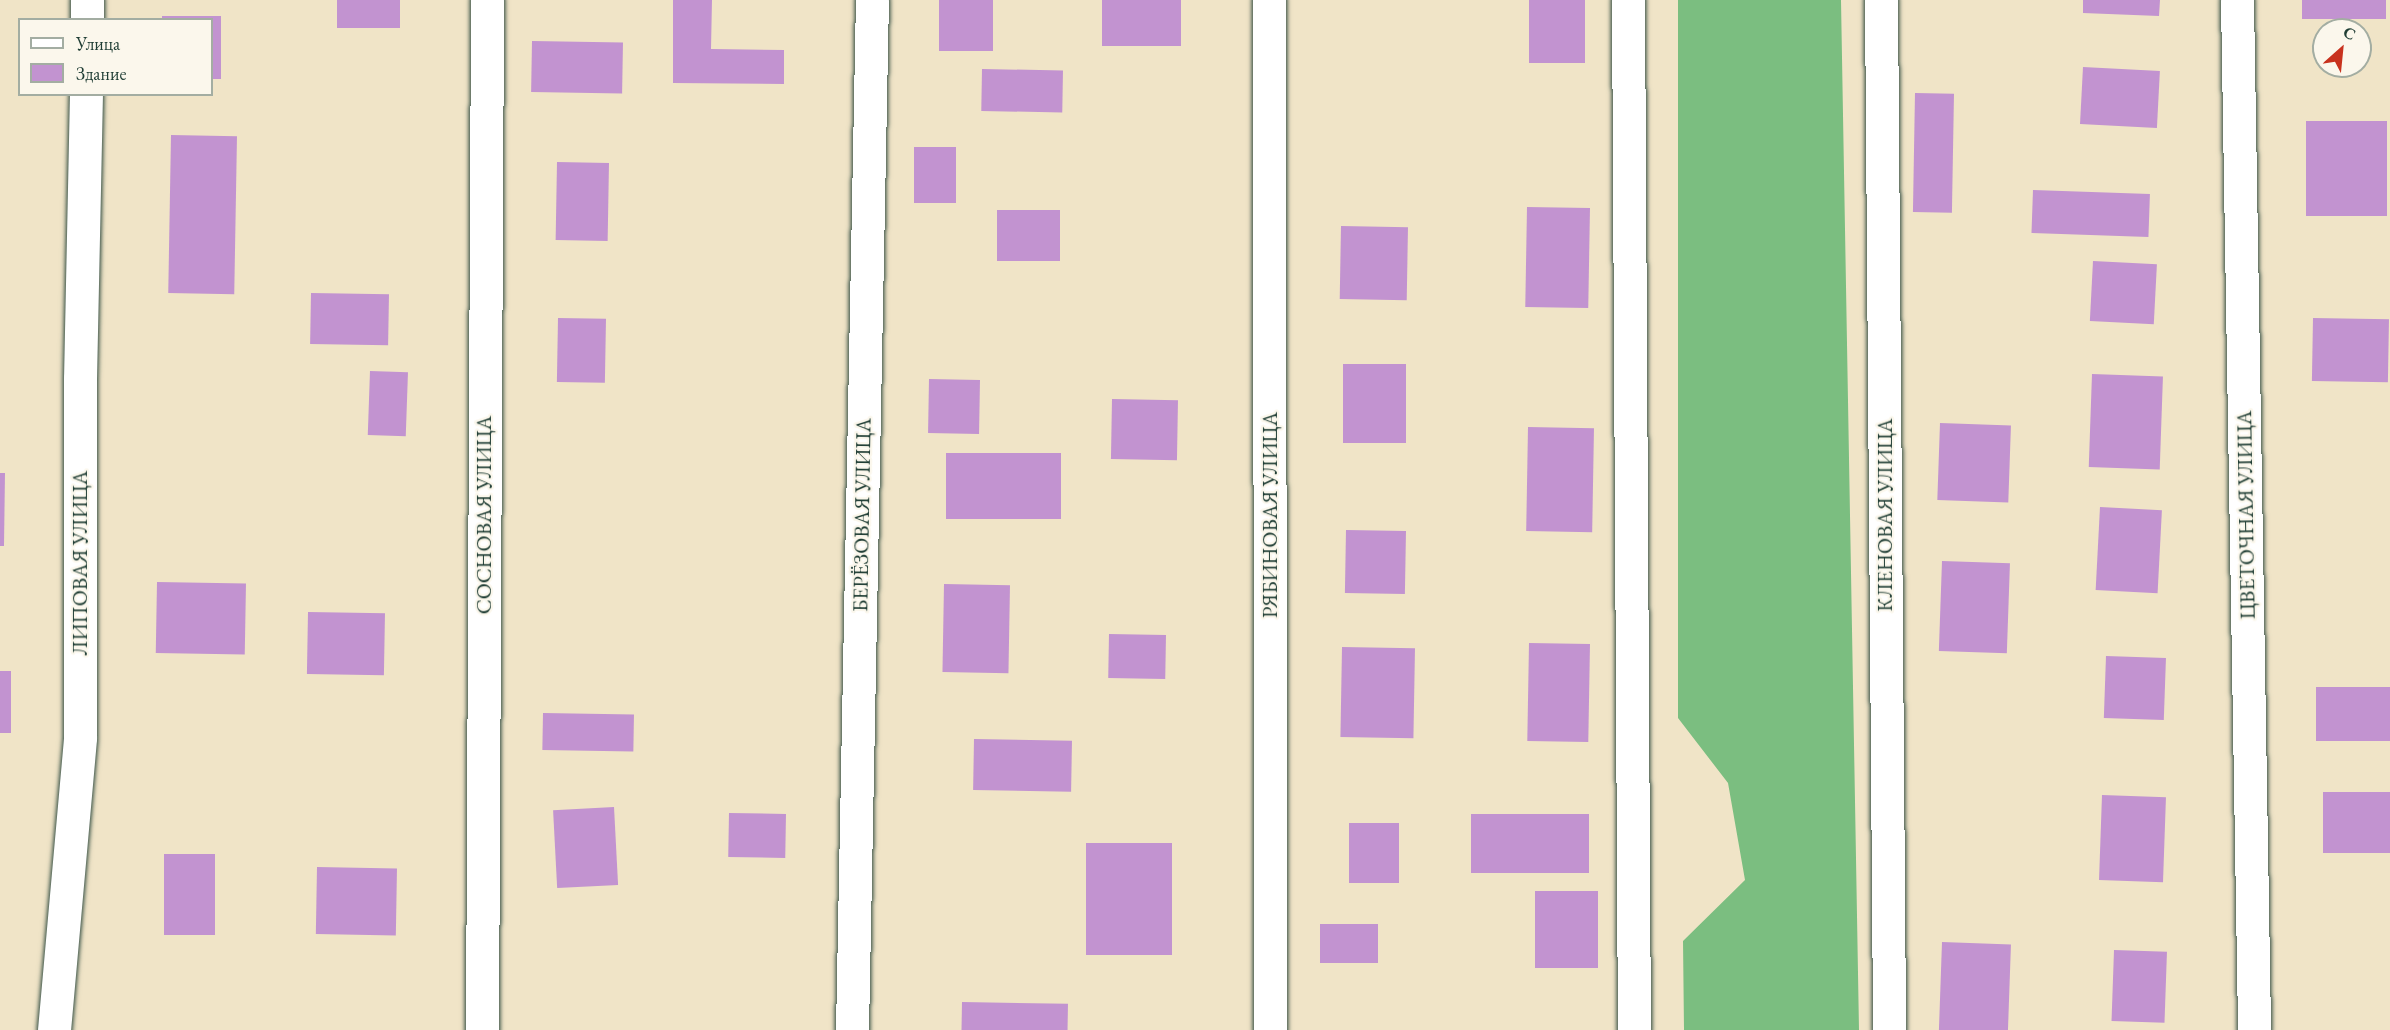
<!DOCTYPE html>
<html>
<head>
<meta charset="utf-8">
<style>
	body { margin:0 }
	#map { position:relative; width:2390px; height:1030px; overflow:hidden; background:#f0e4c7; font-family:"EB Garamond",serif }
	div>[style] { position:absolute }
	.forest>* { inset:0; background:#7bbe80 }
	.building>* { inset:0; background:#c293d0; transform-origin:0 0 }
	.roads { filter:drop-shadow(0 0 2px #3e564a) drop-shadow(0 0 2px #3e564a) }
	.street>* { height:33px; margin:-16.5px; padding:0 16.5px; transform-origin:16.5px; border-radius:16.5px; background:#fff }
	span { translate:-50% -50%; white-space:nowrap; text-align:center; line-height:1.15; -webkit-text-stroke:4.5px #fbf7ec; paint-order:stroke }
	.street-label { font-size:21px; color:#1f3d34 }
	.legend { position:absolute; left:18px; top:18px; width:195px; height:78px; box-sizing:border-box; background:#fbf7ec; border:2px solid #a3ada2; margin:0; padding:8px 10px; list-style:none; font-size:18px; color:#1f3d34 }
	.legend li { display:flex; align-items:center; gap:12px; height:30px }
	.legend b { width:30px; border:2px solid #a3ada2 }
	.north { position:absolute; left:2312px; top:18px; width:60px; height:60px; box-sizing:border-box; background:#fbf7ec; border:2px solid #a3ada2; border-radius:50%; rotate:27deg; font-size:16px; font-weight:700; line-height:24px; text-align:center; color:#1f3d34 }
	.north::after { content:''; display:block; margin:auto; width:21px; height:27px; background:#c8321e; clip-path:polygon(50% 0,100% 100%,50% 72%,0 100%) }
</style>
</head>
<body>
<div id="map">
	<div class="forest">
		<i style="clip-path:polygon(1678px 0,1841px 0,1859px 1030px,1684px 1030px,1683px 941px,1745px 880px,1728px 783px,1678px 718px)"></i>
	</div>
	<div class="building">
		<i style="left:337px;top:0;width:63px;height:28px"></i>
		<i style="clip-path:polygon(673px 0,712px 0,711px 49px,784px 50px,784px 84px,673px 83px)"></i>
		<i style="left:939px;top:0;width:54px;height:51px"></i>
		<i style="left:1102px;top:0;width:79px;height:46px"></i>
		<i style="left:1529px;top:0;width:56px;height:63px"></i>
		<i style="clip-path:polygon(2083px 0,2160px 0,2159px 16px,2083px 13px)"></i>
		<i style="left:2302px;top:0;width:84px;height:19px"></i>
		<i style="clip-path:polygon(162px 16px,221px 16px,221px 79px,212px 79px,212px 20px,162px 20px)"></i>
		<i style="left:532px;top:41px;width:91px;height:51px;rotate:1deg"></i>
		<i style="left:2083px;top:67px;width:77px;height:57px;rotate:3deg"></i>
		<i style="left:982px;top:69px;width:81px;height:42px;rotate:1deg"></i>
		<i style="left:1915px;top:93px;width:39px;height:119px;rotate:1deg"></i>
		<i style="left:2306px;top:121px;width:81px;height:95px"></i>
		<i style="left:171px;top:135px;width:66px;height:158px;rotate:1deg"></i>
		<i style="left:956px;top:147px;width:56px;height:42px;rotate:90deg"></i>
		<i style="left:557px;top:162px;width:52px;height:78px;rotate:1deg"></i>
		<i style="left:2033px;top:190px;width:117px;height:43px;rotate:2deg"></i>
		<i style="left:1527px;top:207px;width:63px;height:100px;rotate:1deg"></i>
		<i style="left:997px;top:210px;width:63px;height:51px"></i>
		<i style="left:1341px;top:226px;width:67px;height:73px;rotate:1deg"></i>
		<i style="left:2093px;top:261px;width:64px;height:60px;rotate:3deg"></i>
		<i style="left:311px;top:293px;width:78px;height:51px;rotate:1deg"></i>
		<i style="left:558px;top:318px;width:48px;height:64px;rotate:1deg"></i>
		<i style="left:2313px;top:318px;width:76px;height:63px;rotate:1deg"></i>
		<i style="left:1343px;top:364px;width:63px;height:79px"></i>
		<i style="left:370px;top:371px;width:38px;height:64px;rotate:2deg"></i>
		<i style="left:2092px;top:374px;width:71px;height:93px;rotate:2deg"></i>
		<i style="left:929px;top:379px;width:51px;height:54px;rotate:1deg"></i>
		<i style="left:1112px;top:399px;width:66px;height:60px;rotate:1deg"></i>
		<i style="left:1940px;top:423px;width:71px;height:77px;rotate:2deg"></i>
		<i style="left:1528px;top:427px;width:66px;height:104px;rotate:1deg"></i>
		<i style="left:946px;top:453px;width:115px;height:66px"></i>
		<i style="clip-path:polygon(0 473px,5px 473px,4px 546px,0 546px)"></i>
		<i style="left:2100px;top:507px;width:62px;height:83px;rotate:3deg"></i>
		<i style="left:1346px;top:530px;width:60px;height:63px;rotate:1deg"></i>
		<i style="left:1942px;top:561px;width:68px;height:90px;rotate:2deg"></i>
		<i style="left:157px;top:582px;width:89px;height:71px;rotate:1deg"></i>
		<i style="left:944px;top:584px;width:66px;height:88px;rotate:1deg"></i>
		<i style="left:308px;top:612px;width:77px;height:62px;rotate:1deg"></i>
		<i style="left:1109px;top:634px;width:57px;height:44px;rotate:1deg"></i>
		<i style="left:1529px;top:643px;width:61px;height:98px;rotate:1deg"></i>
		<i style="left:1342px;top:647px;width:73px;height:90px;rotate:1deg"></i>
		<i style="left:2106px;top:656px;width:60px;height:62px;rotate:2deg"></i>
		<i style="left:0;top:671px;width:11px;height:62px"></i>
		<i style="left:2390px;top:687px;width:54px;height:74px;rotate:90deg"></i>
		<i style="left:543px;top:713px;width:91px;height:37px;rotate:1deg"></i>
		<i style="left:974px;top:739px;width:98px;height:51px;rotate:1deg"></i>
		<i style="left:2390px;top:792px;width:61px;height:67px;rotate:90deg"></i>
		<i style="left:2102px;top:795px;width:64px;height:85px;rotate:2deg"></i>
		<i style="left:614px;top:807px;width:78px;height:61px;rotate:87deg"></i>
		<i style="left:729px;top:813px;width:57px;height:44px;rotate:1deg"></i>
		<i style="left:1471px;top:814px;width:118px;height:59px"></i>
		<i style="left:1349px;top:823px;width:50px;height:60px"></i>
		<i style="left:1086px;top:843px;width:86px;height:112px"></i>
		<i style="left:164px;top:854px;width:51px;height:81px"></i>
		<i style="left:317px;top:867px;width:80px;height:67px;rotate:1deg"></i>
		<i style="left:1535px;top:891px;width:63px;height:77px"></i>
		<i style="left:1320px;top:924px;width:58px;height:39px"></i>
		<i style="left:1942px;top:942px;width:69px;height:88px;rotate:2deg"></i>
		<i style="left:2114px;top:950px;width:53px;height:71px;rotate:2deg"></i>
		<i style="left:962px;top:1002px;width:106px;height:28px;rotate:1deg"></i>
	</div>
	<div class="roads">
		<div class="street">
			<i style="left:1269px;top:0;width:1030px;rotate:89.94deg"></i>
			<i style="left:1628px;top:0;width:1030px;rotate:89.67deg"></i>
			<i style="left:1881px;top:0;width:1030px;rotate:89.55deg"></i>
			<i style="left:2237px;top:0;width:1030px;rotate:89.05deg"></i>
			<i style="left:87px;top:20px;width:20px;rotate:-90deg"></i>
			<i style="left:54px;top:1030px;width:294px;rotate:-84.9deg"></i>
			<i style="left:80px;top:737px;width:358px;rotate:-90deg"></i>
			<i style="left:80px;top:379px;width:285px;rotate:-88.8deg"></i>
			<i style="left:482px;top:1030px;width:1030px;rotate:-89.72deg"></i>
			<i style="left:852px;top:1030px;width:1030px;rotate:-88.89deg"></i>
		</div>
	</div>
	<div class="street-label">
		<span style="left:484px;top:515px;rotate:-90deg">СОСНОВАЯ УЛИЦА</span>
		<span style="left:862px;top:515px;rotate:-89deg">БЕРЁЗОВАЯ УЛИЦА</span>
		<span style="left:1270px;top:515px;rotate:-90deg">РЯБИНОВАЯ УЛИЦА</span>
		<span style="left:1885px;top:515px;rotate:-90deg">КЛЕНОВАЯ УЛИЦА</span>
		<span style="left:2246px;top:515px;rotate:-91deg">ЦВЕТОЧНАЯ УЛИЦА</span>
		<span style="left:80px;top:563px;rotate:-90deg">ЛИПОВАЯ УЛИЦА</span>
	</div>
	<ul class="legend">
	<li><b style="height:8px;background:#fff"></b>Улица</li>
	<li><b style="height:16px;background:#c293d0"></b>Здание</li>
	</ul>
	<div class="north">С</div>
</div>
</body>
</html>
